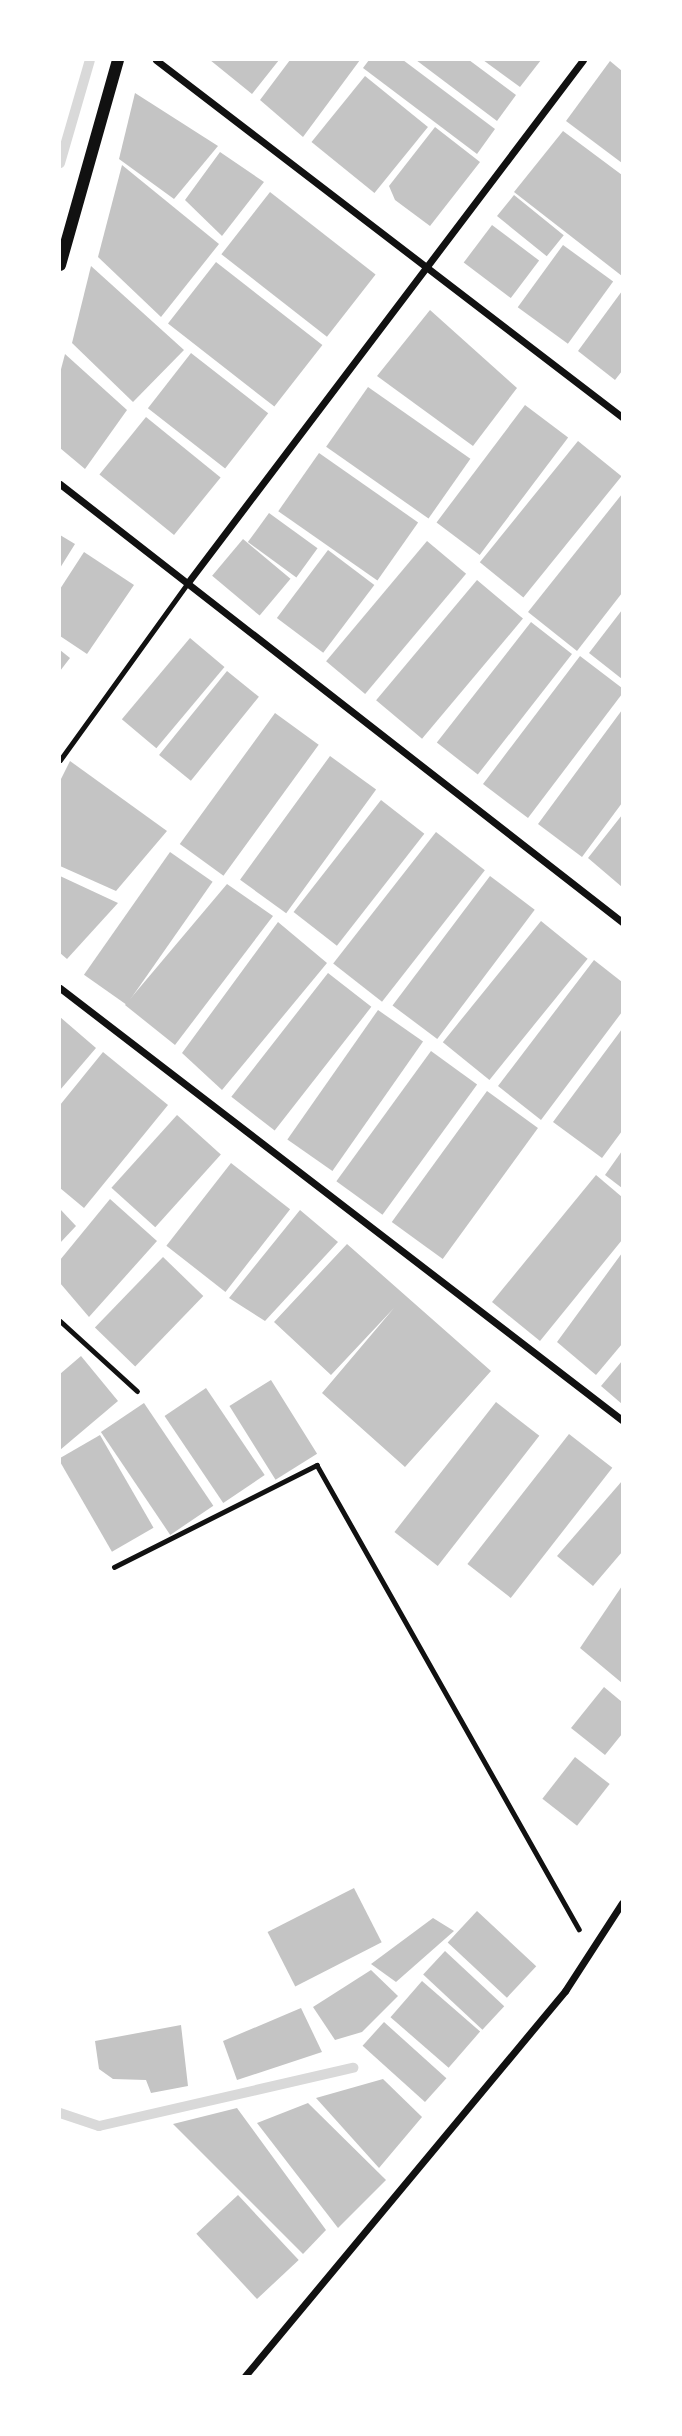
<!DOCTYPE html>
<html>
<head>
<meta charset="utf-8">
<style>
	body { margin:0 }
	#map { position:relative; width:682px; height:2436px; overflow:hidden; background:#fff; font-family:"Sofia Sans Condensed",sans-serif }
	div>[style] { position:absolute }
	.stream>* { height:10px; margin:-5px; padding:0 5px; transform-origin:5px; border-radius:5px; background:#d9d9d9 }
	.building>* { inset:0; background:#c4c4c4; transform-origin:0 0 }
	.path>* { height:4.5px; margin:-2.25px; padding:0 2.25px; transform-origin:2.25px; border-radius:2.25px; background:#111 }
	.service>* { height:5px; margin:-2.5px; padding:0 2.5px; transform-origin:2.5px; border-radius:2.5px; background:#111 }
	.minor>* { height:7px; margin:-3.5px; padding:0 3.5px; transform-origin:3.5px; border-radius:3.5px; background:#111 }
	.tertiary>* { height:12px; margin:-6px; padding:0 6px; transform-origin:6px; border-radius:6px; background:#111 }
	span { translate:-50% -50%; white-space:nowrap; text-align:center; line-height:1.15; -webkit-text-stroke:6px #fff; paint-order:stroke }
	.frame { position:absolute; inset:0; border:61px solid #fff; pointer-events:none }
</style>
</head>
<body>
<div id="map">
	<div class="stream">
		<i style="left:60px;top:163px;width:107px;rotate:-73.8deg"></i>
		<i style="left:60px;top:2113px;width:41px;rotate:18.4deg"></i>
		<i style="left:99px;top:2126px;width:261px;rotate:-12.9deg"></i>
	</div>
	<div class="building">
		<i style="clip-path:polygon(210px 60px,279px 60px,252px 94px)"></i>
		<i style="clip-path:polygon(290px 60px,360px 60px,303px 137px,260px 100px)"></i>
		<i style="clip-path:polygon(369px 60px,403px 60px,495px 129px,477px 154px,363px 68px)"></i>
		<i style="clip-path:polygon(416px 60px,469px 60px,516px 95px,497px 121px)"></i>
		<i style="clip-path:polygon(483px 60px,541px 60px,520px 87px)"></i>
		<i style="clip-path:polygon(610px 61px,622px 71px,622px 163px,566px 121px)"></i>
		<i style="left:365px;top:76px;width:81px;height:85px;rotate:39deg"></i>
		<i style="clip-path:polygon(135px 93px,218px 146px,174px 199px,119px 159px)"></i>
		<i style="clip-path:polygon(435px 127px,480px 162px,430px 226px,395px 200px,389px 186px)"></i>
		<i style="clip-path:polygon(563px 131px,622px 175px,622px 276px,514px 192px)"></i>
		<i style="clip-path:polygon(220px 152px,264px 182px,222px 236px,185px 200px)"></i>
		<i style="clip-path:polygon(122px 165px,219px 244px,161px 317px,98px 257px)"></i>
		<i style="left:270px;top:192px;width:134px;height:79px;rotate:38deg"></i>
		<i style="left:514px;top:195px;width:64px;height:27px;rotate:39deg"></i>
		<i style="left:492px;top:225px;width:59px;height:47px;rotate:37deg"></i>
		<i style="left:563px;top:245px;width:62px;height:77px;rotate:36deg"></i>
		<i style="left:216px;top:262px;width:135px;height:78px;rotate:38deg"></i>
		<i style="clip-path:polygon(91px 266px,184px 350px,133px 402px,72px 343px)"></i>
		<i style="clip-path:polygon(622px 291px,622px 371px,615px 380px,578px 351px)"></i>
		<i style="clip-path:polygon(430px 310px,517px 388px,473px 446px,377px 376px)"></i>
		<i style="left:191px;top:353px;width:98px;height:70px;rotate:38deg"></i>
		<i style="clip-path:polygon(65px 354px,127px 410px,85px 469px,60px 448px,60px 373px)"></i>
		<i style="left:368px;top:387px;width:125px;height:73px;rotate:35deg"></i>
		<i style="left:525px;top:405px;width:54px;height:147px;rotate:37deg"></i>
		<i style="left:146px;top:417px;width:96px;height:74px;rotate:39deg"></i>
		<i style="left:578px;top:441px;width:56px;height:156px;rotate:39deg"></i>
		<i style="left:319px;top:453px;width:121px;height:71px;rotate:35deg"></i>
		<i style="clip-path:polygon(622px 494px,622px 593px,577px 651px,528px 612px)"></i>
		<i style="left:269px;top:513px;width:60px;height:36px;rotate:36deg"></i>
		<i style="clip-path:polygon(60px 535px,75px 544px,60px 568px)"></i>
		<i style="left:243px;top:539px;width:62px;height:48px;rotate:40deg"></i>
		<i style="left:427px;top:541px;width:51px;height:157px;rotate:40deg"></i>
		<i style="left:328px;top:550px;width:58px;height:85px;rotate:37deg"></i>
		<i style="clip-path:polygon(84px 552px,134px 585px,87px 654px,60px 636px,60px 589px)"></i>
		<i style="left:477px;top:580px;width:60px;height:157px;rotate:40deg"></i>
		<i style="clip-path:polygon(622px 610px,622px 679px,589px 653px)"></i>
		<i style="left:531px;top:622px;width:52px;height:153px;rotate:38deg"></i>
		<i style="left:190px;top:638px;width:45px;height:106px;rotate:40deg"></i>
		<i style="clip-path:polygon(60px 650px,70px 658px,60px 671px)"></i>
		<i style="clip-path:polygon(580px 656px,622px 688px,622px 694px,528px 818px,483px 784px)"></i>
		<i style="left:227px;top:671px;width:41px;height:108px;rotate:39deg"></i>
		<i style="clip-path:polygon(622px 710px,622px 803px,582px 857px,538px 824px)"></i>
		<i style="left:275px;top:713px;width:54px;height:162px;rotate:36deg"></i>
		<i style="left:330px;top:756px;width:57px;height:153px;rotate:36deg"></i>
		<i style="clip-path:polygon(70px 761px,167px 831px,116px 891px,60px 866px,60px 781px)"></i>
		<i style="left:381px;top:800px;width:55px;height:142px;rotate:38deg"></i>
		<i style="clip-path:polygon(622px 815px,622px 887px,588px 858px)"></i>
		<i style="left:436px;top:832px;width:62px;height:167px;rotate:38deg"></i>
		<i style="left:170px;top:852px;width:52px;height:150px;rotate:35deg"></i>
		<i style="clip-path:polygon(60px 876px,118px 903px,67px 959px,60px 953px)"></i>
		<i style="left:490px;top:876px;width:56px;height:162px;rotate:37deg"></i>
		<i style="clip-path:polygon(227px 884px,273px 916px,175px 1045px,125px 1005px)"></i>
		<i style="left:541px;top:921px;width:60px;height:156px;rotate:39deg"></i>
		<i style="clip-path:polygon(278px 922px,327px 963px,222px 1090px,182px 1053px)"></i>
		<i style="clip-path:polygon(594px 960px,622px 982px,622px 1012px,541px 1120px,498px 1086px)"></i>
		<i style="left:328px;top:973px;width:55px;height:157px;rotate:38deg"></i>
		<i style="left:378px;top:1010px;width:55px;height:158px;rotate:35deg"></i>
		<i style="clip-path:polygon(60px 1017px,96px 1048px,60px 1090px)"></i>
		<i style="clip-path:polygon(622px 1029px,622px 1131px,602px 1158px,553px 1122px)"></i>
		<i style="left:431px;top:1051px;width:57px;height:161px;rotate:36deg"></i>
		<i style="clip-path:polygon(103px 1052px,168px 1105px,84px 1208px,60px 1188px,60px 1105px)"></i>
		<i style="left:487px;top:1091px;width:63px;height:162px;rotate:36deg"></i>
		<i style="left:177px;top:1115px;width:59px;height:98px;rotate:42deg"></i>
		<i style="clip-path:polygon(622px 1151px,622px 1188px,605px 1175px)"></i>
		<i style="left:231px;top:1163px;width:75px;height:105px;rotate:38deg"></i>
		<i style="clip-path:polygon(596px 1175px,622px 1197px,622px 1240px,540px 1341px,492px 1302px)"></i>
		<i style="clip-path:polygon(110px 1199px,157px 1241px,89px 1317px,60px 1283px,60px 1260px)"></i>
		<i style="clip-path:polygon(60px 1209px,76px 1226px,60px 1243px)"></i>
		<i style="clip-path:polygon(300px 1210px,338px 1242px,265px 1321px,229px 1298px)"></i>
		<i style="clip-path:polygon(347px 1244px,491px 1371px,405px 1467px,322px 1393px,394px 1308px,331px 1375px,274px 1322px)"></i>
		<i style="clip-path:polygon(622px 1253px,622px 1344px,596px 1375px,557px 1342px)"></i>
		<i style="left:163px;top:1257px;width:56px;height:98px;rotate:44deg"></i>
		<i style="clip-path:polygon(81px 1356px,118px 1401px,60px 1450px,60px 1374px)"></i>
		<i style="clip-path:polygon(622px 1361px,622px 1404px,601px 1386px)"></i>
		<i style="left:271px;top:1380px;width:87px;height:49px;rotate:58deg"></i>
		<i style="left:206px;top:1388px;width:105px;height:50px;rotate:56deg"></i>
		<i style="left:496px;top:1402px;width:55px;height:165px;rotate:38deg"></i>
		<i style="left:144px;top:1403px;width:124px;height:52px;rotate:56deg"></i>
		<i style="left:569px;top:1434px;width:55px;height:165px;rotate:38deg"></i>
		<i style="left:100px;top:1435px;width:107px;height:48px;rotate:60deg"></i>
		<i style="clip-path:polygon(622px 1481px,622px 1552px,593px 1586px,557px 1556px)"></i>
		<i style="clip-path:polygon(622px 1586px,622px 1683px,580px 1648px)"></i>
		<i style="clip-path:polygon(604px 1687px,622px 1702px,622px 1734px,605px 1755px,571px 1728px)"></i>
		<i style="left:575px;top:1757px;width:44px;height:53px;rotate:38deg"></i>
		<i style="left:354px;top:1888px;width:61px;height:97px;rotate:63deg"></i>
		<i style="left:477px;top:1911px;width:81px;height:43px;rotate:43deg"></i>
		<i style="clip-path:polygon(433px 1918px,454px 1931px,396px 1982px,371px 1964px)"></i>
		<i style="left:445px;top:1951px;width:81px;height:32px;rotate:43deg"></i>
		<i style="clip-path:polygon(371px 1970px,398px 1996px,362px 2032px,335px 2040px,313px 2007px)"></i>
		<i style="left:422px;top:1981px;width:77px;height:48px;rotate:41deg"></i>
		<i style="clip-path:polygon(301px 2008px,322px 2052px,237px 2080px,223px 2041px)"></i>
		<i style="left:384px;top:2022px;width:84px;height:32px;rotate:42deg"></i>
		<i style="clip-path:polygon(181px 2025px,188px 2086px,151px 2093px,146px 2080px,113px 2079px,99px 2069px,95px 2041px)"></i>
		<i style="clip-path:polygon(383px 2079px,422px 2117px,379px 2168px,316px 2098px)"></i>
		<i style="clip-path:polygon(308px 2103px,386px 2180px,338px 2228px,257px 2123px)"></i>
		<i style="clip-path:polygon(237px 2108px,326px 2230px,303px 2254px,173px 2124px)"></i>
		<i style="left:238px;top:2195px;width:89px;height:57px;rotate:47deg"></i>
	</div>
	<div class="path">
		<i style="left:114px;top:1567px;width:227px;rotate:-26.7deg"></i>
		<i style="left:317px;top:1465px;width:533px;rotate:60.55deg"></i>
	</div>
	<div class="service">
		<i style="left:60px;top:760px;width:221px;rotate:-54.2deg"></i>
		<i style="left:60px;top:1321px;width:104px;rotate:42.3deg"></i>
	</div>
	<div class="minor">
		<i style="left:156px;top:60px;width:587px;rotate:37.46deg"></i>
		<i style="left:60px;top:484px;width:713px;rotate:37.93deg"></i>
		<i style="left:189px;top:581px;width:653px;rotate:-52.9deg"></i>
		<i style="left:60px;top:988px;width:709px;rotate:37.55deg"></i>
		<i style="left:245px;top:2376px;width:501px;rotate:-50.27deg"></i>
		<i style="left:565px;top:1991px;width:105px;rotate:-57.1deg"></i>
	</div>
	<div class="tertiary">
		<i style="left:60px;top:265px;width:213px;rotate:-74.2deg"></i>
	</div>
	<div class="frame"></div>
</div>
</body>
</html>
